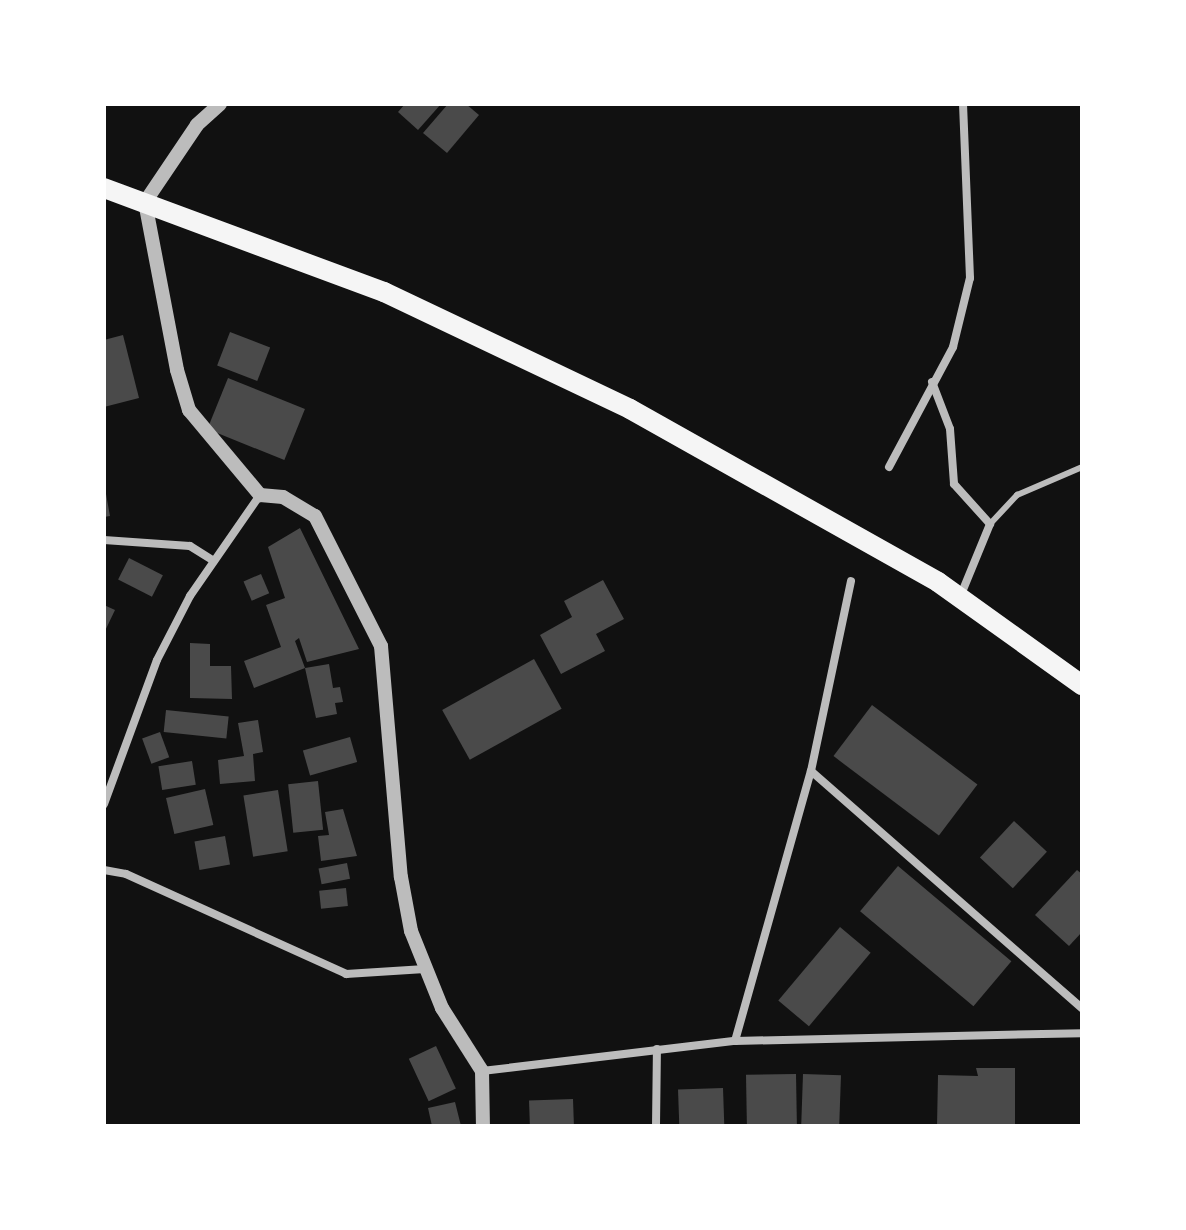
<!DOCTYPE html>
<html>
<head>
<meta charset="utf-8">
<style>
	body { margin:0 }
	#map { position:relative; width:1186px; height:1230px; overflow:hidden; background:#111; font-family:"Titillium Web",sans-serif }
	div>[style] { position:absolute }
	.building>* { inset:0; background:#4a4a4a; transform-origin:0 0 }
	.service>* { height:6px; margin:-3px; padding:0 3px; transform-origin:3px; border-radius:3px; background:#bcbcbc }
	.minor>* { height:8px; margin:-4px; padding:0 4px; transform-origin:4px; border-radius:4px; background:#bcbcbc }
	.tertiary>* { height:14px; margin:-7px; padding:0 7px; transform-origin:7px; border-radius:7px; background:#bcbcbc }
	.primary>* { height:20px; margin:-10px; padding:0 10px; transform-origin:10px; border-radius:10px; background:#f5f5f5 }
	span { translate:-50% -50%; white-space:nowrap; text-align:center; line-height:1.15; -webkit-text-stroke:6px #fff; paint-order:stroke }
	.frame { position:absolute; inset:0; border:106px solid #fff; pointer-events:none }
</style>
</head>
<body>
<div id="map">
	<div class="building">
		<i style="clip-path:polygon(405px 104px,441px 104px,418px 130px,398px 112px)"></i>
		<i style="clip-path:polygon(448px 104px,466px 104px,479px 115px,447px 153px,423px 133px)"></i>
		<i style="left:230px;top:332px;width:43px;height:36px;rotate:21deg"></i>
		<i style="clip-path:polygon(123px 335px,139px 398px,104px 407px,104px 340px)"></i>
		<i style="left:228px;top:378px;width:83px;height:55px;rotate:22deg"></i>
		<i style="clip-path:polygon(104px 483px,110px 516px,104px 517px)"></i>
		<i style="clip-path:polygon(300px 528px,359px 649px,307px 662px,299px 638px,295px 641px,305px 668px,329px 664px,333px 688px,340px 687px,343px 702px,335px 703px,337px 714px,316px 718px,305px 668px,254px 688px,244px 661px,281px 647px,266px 605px,285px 598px,268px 547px)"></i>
		<i style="left:129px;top:558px;width:38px;height:24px;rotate:27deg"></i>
		<i style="left:261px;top:574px;width:21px;height:19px;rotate:67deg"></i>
		<i style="clip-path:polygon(603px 580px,624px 619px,596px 634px,605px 651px,561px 674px,540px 635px,572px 617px,564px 601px)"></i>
		<i style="clip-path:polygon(104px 605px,115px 610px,104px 633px)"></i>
		<i style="clip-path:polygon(190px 643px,210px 644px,210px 666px,231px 666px,232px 699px,190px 698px)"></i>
		<i style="left:534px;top:659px;width:57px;height:105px;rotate:61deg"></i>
		<i style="left:872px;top:705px;width:132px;height:64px;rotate:37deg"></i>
		<i style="left:166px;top:710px;width:63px;height:22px;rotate:6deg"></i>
		<i style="clip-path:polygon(258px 720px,263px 752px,253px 754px,255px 781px,220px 784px,218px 760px,244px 756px,238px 723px)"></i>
		<i style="left:160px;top:732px;width:27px;height:19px;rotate:70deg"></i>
		<i style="left:350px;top:737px;width:26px;height:49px;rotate:74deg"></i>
		<i style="left:192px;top:761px;width:24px;height:34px;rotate:81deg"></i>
		<i style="left:318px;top:781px;width:49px;height:30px;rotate:84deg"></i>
		<i style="left:205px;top:789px;width:37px;height:40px;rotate:77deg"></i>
		<i style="left:278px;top:790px;width:62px;height:35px;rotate:81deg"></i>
		<i style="clip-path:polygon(343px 809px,357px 856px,321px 861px,318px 836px,329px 835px,325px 812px)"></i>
		<i style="left:1014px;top:821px;width:45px;height:50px;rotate:43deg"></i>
		<i style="left:225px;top:836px;width:29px;height:31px;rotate:80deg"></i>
		<i style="left:347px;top:863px;width:16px;height:29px;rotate:79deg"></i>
		<i style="left:898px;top:866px;width:148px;height:59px;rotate:40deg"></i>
		<i style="clip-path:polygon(1077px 870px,1082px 874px,1082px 932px,1069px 946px,1035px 915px)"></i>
		<i style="left:346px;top:888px;width:18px;height:27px;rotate:84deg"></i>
		<i style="left:840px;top:927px;width:40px;height:96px;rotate:40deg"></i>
		<i style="left:436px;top:1046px;width:47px;height:30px;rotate:65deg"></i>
		<i style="clip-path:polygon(976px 1068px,1015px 1068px,1015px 1126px,937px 1126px,938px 1075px,978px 1076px)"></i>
		<i style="left:796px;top:1074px;width:52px;height:50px;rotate:89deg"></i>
		<i style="left:803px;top:1074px;width:38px;height:52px;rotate:2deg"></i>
		<i style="left:723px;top:1088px;width:38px;height:45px;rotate:88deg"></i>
		<i style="left:573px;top:1099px;width:27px;height:44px;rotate:88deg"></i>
		<i style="clip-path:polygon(455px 1102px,461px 1126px,432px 1126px,428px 1108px)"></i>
	</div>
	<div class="service">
		<i style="left:990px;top:524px;width:40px;rotate:-47deg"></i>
		<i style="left:1017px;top:495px;width:71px;rotate:-23.3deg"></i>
	</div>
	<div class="minor">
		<i style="left:932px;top:382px;width:50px;rotate:69deg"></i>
		<i style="left:950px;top:429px;width:55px;rotate:85.8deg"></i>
		<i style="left:954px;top:484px;width:54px;rotate:48deg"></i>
		<i style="left:990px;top:524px;width:79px;rotate:112.3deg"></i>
		<i style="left:889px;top:467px;width:136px;rotate:-61.9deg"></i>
		<i style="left:953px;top:347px;width:71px;rotate:-76.2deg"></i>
		<i style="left:970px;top:278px;width:174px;rotate:-92.3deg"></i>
		<i style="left:104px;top:540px;width:86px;rotate:4deg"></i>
		<i style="left:190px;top:546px;width:28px;rotate:32deg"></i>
		<i style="left:811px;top:771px;width:360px;rotate:41.2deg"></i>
		<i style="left:104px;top:804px;width:153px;rotate:-69.8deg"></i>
		<i style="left:157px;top:660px;width:72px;rotate:-62.7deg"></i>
		<i style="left:190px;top:596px;width:123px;rotate:-55.3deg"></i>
		<i style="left:104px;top:870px;width:22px;rotate:10deg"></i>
		<i style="left:126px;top:874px;width:242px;rotate:24.4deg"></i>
		<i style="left:346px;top:974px;width:79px;rotate:-3.6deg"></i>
		<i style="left:735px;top:1041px;width:280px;rotate:-74.3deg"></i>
		<i style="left:811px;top:771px;width:194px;rotate:-78.1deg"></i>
		<i style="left:482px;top:1071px;width:255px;rotate:-6.8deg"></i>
		<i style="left:735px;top:1041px;width:347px;rotate:-1.3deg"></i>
		<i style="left:656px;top:1126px;width:77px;rotate:-89.3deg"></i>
	</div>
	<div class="tertiary">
		<i style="left:220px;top:104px;width:31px;rotate:138deg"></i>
		<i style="left:197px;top:125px;width:93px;rotate:124deg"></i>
		<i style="left:145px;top:202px;width:171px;rotate:79.2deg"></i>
		<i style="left:177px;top:370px;width:42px;rotate:73.3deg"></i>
		<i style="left:189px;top:410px;width:111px;rotate:50.1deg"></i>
		<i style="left:260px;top:495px;width:23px;rotate:5deg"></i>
		<i style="left:283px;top:497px;width:37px;rotate:31deg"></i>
		<i style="left:315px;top:516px;width:146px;rotate:63.1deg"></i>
		<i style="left:381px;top:646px;width:232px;rotate:85.1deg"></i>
		<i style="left:401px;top:877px;width:55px;rotate:79.5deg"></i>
		<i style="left:411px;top:931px;width:83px;rotate:68.1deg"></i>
		<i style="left:442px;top:1008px;width:75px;rotate:57.6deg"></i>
		<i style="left:482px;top:1071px;width:55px;rotate:89deg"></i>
	</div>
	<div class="primary">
		<i style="left:104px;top:188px;width:299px;rotate:20.4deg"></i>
		<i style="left:384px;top:292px;width:272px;rotate:25.4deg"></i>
		<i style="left:630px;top:409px;width:353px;rotate:29.3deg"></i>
		<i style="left:938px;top:582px;width:177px;rotate:35.6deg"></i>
	</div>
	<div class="frame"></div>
</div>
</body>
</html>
